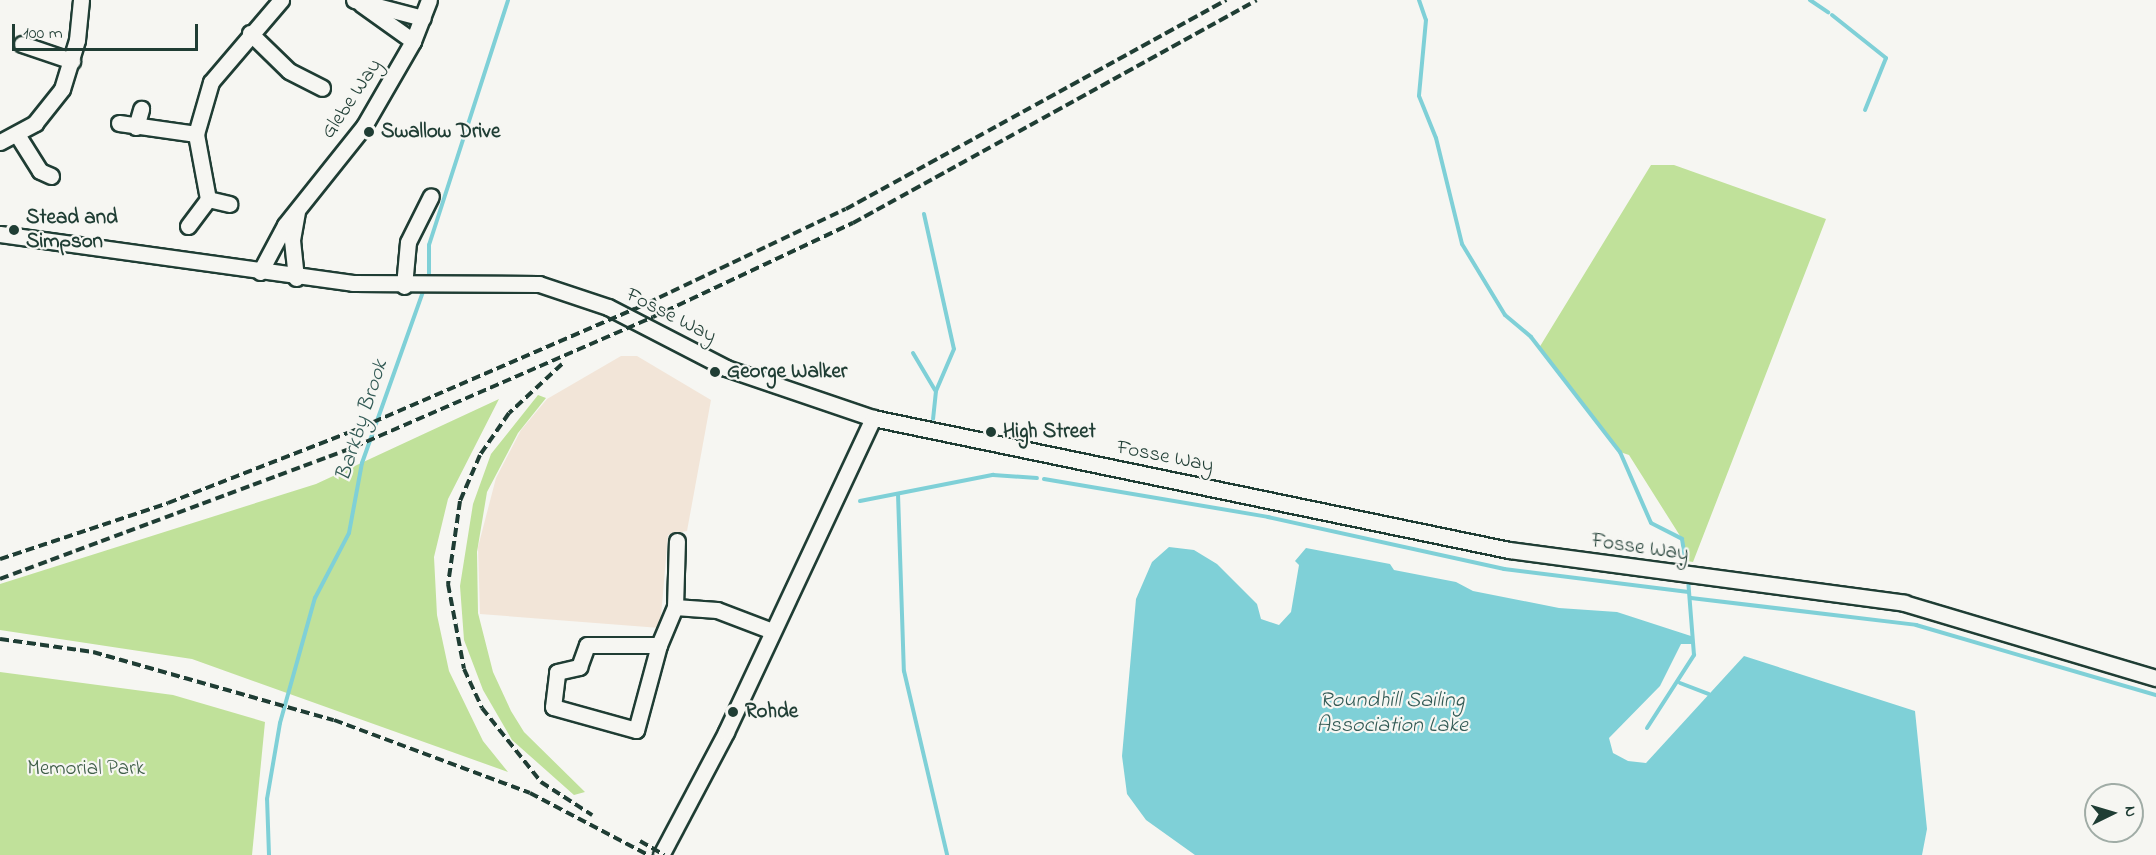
<!DOCTYPE html>
<html>
<head>
<meta charset="utf-8">
<style>
	body { margin:0 }
	#map { position:relative; width:2156px; height:855px; overflow:hidden; background:#f6f6f2; font-family:"Indie Flower",sans-serif }
	div>[style] { position:absolute }
	.built>* { inset:0; background:#f2e5d8 }
	.green>* { inset:0; background:#c0e19a }
	.water>* { inset:0; background:#7fd0d7 }
	.stream>* { height:4px; margin:-2px; padding:0 2px; transform-origin:2px; border-radius:2px; background:#7fd0d7 }
	.roads { filter:drop-shadow(2px 0 #1f3d34) drop-shadow(-2px 0 #1f3d34) drop-shadow(0 2px #1f3d34) drop-shadow(0 -2px #1f3d34) }
	.minor>* { height:15px; margin:-7.5px; padding:0 7.5px; transform-origin:7.5px; border-radius:7.5px; background:#f6f6f2 }
	.rail>* { height:4px; margin-top:-2px; transform-origin:0; background:repeating-linear-gradient(90deg,#1f3d34 0 9px,transparent 0 13.5px) }
	.dots>* { width:16px; height:16px; translate:-50% -50%; box-sizing:border-box; border:3px solid #f6f6f2; border-radius:50% }
	span { translate:-50% -50%; white-space:nowrap; text-align:center; line-height:1.15; -webkit-text-stroke:4.5px #f6f6f2; paint-order:stroke }
	.street-label { font-size:21px; color:#1f3d34 }
	.poi-label { font-size:21px; color:#1f3d34; font-weight:700 }
	.left { translate:0 -50%; text-align:left }
	.park-label { font-size:21px; color:#3f5e48 }
	.water-label { font-size:22px; color:#325a55; font-style:italic }
	.north { position:absolute; left:2084px; top:783px; width:60px; height:60px; box-sizing:border-box; background:#f6f6f2; border:2px solid #a0aca6; border-radius:50%; rotate:85deg; font-size:16px; font-weight:700; line-height:24px; text-align:center; color:#1f3d34 }
	.north::after { content:''; display:block; margin:auto; width:21px; height:27px; background:#1f3d34; clip-path:polygon(50% 0,100% 100%,50% 72%,0 100%) }
	.scale { position:absolute; left:12px; top:24px; width:186px; height:27px; box-sizing:border-box; border:3px solid #1f3d34; border-top:0; padding-left:8px; font-size:18px; line-height:21px; white-space:nowrap; color:#1f3d34; -webkit-text-stroke:4px #f6f6f2; paint-order:stroke }
</style>
</head>
<body>
<div id="map">
	<div class="built">
		<i style="clip-path:polygon(621px 356px,637px 356px,711px 400px,687px 531px,668px 535px,660px 628px,480px 614px,478px 547px,496px 478px,521px 430px,547px 399px)"></i>
	</div>
	<div class="green">
		<i style="clip-path:polygon(1651px 165px,1674px 165px,1826px 219px,1693px 562px,1687px 561px,1682px 539px,1629px 455px,1620px 452px,1539px 348px)"></i>
		<i style="clip-path:polygon(538px 395px,546px 398px,518px 433px,487px 492px,477px 552px,478px 613px,493px 672px,511px 711px,524px 732px,585px 792px,574px 795px,512px 740px,483px 690px,464px 640px,460px 586px,473px 504px,491px 454px)"></i>
		<i style="clip-path:polygon(499px 399px,448px 499px,434px 557px,437px 615px,449px 671px,483px 741px,508px 772px,192px 659px,0 630px,0 584px,316px 484px)"></i>
		<i style="clip-path:polygon(0 672px,173px 695px,265px 722px,252px 855px,0 855px)"></i>
	</div>
	<div class="water">
		<i style="clip-path:polygon(1169px 547px,1194px 550px,1217px 564px,1257px 604px,1261px 619px,1279px 625px,1291px 612px,1299px 565px,1295px 561px,1306px 548px,1390px 564px,1394px 570px,1456px 582px,1473px 591px,1559px 608px,1617px 612px,1694px 637px,1694px 644px,1681px 644px,1660px 686px,1609px 738px,1613px 753px,1628px 761px,1646px 763px,1744px 656px,1915px 711px,1927px 829px,1922px 855px,1195px 855px,1146px 820px,1127px 794px,1122px 756px,1136px 599px,1152px 562px)"></i>
	</div>
	<div class="stream">
		<i style="left:1419px;top:0;width:21px;rotate:71deg"></i>
		<i style="left:1426px;top:20px;width:76px;rotate:95.3deg"></i>
		<i style="left:1419px;top:96px;width:45px;rotate:68deg"></i>
		<i style="left:1436px;top:138px;width:109px;rotate:76.2deg"></i>
		<i style="left:1462px;top:244px;width:83px;rotate:58.8deg"></i>
		<i style="left:1505px;top:315px;width:34px;rotate:40deg"></i>
		<i style="left:1531px;top:337px;width:145px;rotate:52.3deg"></i>
		<i style="left:1620px;top:452px;width:77px;rotate:66.4deg"></i>
		<i style="left:1651px;top:523px;width:35px;rotate:27deg"></i>
		<i style="left:1682px;top:539px;width:31px;rotate:81deg"></i>
		<i style="left:1810px;top:0;width:22px;rotate:34deg"></i>
		<i style="left:1832px;top:15px;width:69px;rotate:38.5deg"></i>
		<i style="left:1886px;top:58px;width:56px;rotate:112deg"></i>
		<i style="left:924px;top:214px;width:138px;rotate:77.5deg"></i>
		<i style="left:954px;top:349px;width:46px;rotate:113.2deg"></i>
		<i style="left:936px;top:391px;width:28px;rotate:96deg"></i>
		<i style="left:429px;top:280px;width:35px;rotate:-90deg"></i>
		<i style="left:429px;top:245px;width:257px;rotate:-72.1deg"></i>
		<i style="left:913px;top:353px;width:43px;rotate:59.3deg"></i>
		<i style="left:1044px;top:479px;width:227px;rotate:9.6deg"></i>
		<i style="left:1268px;top:517px;width:242px;rotate:12.4deg"></i>
		<i style="left:1504px;top:569px;width:186px;rotate:7.1deg"></i>
		<i style="left:898px;top:494px;width:177px;rotate:88.1deg"></i>
		<i style="left:904px;top:671px;width:189px;rotate:76.8deg"></i>
		<i style="left:860px;top:501px;width:136px;rotate:-11.1deg"></i>
		<i style="left:993px;top:475px;width:44px;rotate:3.9deg"></i>
		<i style="left:1691px;top:598px;width:227px;rotate:6.8deg"></i>
		<i style="left:1916px;top:625px;width:250px;rotate:16.3deg"></i>
		<i style="left:1680px;top:683px;width:31px;rotate:21deg"></i>
		<i style="left:1647px;top:728px;width:87px;rotate:-57.2deg"></i>
		<i style="left:1694px;top:655px;width:77px;rotate:-94.5deg"></i>
		<i style="left:269px;top:855px;width:56px;rotate:-92deg"></i>
		<i style="left:267px;top:799px;width:77px;rotate:-80.3deg"></i>
		<i style="left:280px;top:723px;width:130px;rotate:-74.4deg"></i>
		<i style="left:315px;top:598px;width:73px;rotate:-62.4deg"></i>
		<i style="left:349px;top:533px;width:71px;rotate:-79.5deg"></i>
		<i style="left:362px;top:463px;width:188px;rotate:-70.4deg"></i>
	</div>
	<div class="roads">
		<div class="minor">
			<i style="left:354px;top:0;width:71px;rotate:14.6deg"></i>
			<i style="left:361px;top:4px;width:64px;rotate:35.4deg"></i>
			<i style="left:250px;top:33px;width:54px;rotate:44.3deg"></i>
			<i style="left:289px;top:71px;width:37px;rotate:27deg"></i>
			<i style="left:22px;top:44px;width:53px;rotate:18.8deg"></i>
			<i style="left:119px;top:123px;width:78px;rotate:8.1deg"></i>
			<i style="left:136px;top:127px;width:19px;rotate:-74deg"></i>
			<i style="left:18px;top:136px;width:41px;rotate:57.8deg"></i>
			<i style="left:40px;top:171px;width:12px;rotate:24deg"></i>
			<i style="left:0;top:142px;width:40px;rotate:-28deg"></i>
			<i style="left:35px;top:123px;width:43px;rotate:-51.5deg"></i>
			<i style="left:62px;top:89px;width:51px;rotate:-73deg"></i>
			<i style="left:77px;top:40px;width:40px;rotate:-84.3deg"></i>
			<i style="left:208px;top:199px;width:22px;rotate:13deg"></i>
			<i style="left:188px;top:226px;width:34px;rotate:-53deg"></i>
			<i style="left:208px;top:199px;width:66px;rotate:-100.5deg"></i>
			<i style="left:196px;top:134px;width:54px;rotate:-73.9deg"></i>
			<i style="left:211px;top:82px;width:108px;rotate:-49.5deg"></i>
			<i style="left:0;top:234px;width:356px;rotate:7.9deg"></i>
			<i style="left:353px;top:283px;width:186px;rotate:0.3deg"></i>
			<i style="left:539px;top:284px;width:73px;rotate:18.4deg"></i>
			<i style="left:608px;top:307px;width:133px;rotate:27.3deg"></i>
			<i style="left:726px;top:368px;width:155px;rotate:18.8deg"></i>
			<i style="left:873px;top:418px;width:650px;rotate:11.73deg"></i>
			<i style="left:1509px;top:550px;width:399px;rotate:7.6deg"></i>
			<i style="left:1904px;top:603px;width:263px;rotate:16.6deg"></i>
			<i style="left:260px;top:272px;width:53px;rotate:-62deg"></i>
			<i style="left:285px;top:225px;width:127px;rotate:-51.4deg"></i>
			<i style="left:364px;top:126px;width:98px;rotate:-60deg"></i>
			<i style="left:413px;top:41px;width:44px;rotate:-68.7deg"></i>
			<i style="left:296px;top:278px;width:38px;rotate:-96deg"></i>
			<i style="left:292px;top:240px;width:28px;rotate:-80deg"></i>
			<i style="left:404px;top:286px;width:44px;rotate:-84.8deg"></i>
			<i style="left:408px;top:242px;width:51px;rotate:-63.4deg"></i>
			<i style="left:675px;top:607px;width:66px;rotate:-88.3deg"></i>
			<i style="left:659px;top:645px;width:88px;rotate:105.1deg"></i>
			<i style="left:636px;top:730px;width:86px;rotate:-164.5deg"></i>
			<i style="left:553px;top:707px;width:35px;rotate:-83deg"></i>
			<i style="left:557px;top:672px;width:23px;rotate:-13deg"></i>
			<i style="left:579px;top:667px;width:23px;rotate:-70deg"></i>
			<i style="left:587px;top:645px;width:72px"></i>
			<i style="left:659px;top:645px;width:41px;rotate:-67.2deg"></i>
			<i style="left:675px;top:607px;width:42px;rotate:4.1deg"></i>
			<i style="left:717px;top:610px;width:59px;rotate:20.9deg"></i>
			<i style="left:661px;top:855px;width:139px;rotate:-62.1deg"></i>
			<i style="left:726px;top:732px;width:347px;rotate:-64.9deg"></i>
		</div>
	</div>
	<div class="rail">
		<i style="left:562px;top:364px;width:72px;rotate:137.2deg"></i>
		<i style="left:509px;top:413px;width:51px;rotate:124.6deg"></i>
		<i style="left:480px;top:455px;width:50px;rotate:113.5deg"></i>
		<i style="left:460px;top:501px;width:84px;rotate:98.2deg"></i>
		<i style="left:448px;top:584px;width:86px;rotate:79.3deg"></i>
		<i style="left:464px;top:669px;width:43px;rotate:65.2deg"></i>
		<i style="left:482px;top:708px;width:95px;rotate:51.4deg"></i>
		<i style="left:541px;top:782px;width:61px;rotate:32.9deg"></i>
		<i style="left:0;top:559px;width:177px;rotate:-18.4deg"></i>
		<i style="left:168px;top:503px;width:193px;rotate:-21.3deg"></i>
		<i style="left:348px;top:433px;width:313px;rotate:-23.4deg"></i>
		<i style="left:635px;top:309px;width:233px;rotate:-25.4deg"></i>
		<i style="left:846px;top:209px;width:434px;rotate:-28.8deg"></i>
		<i style="left:0;top:579px;width:378px;rotate:-20.4deg"></i>
		<i style="left:354px;top:447px;width:326px;rotate:-23.5deg"></i>
		<i style="left:653px;top:317px;width:221px;rotate:-25.2deg"></i>
		<i style="left:853px;top:223px;width:461px;rotate:-28.9deg"></i>
		<i style="left:0;top:639px;width:94px;rotate:8deg"></i>
		<i style="left:93px;top:652px;width:250px;rotate:15.8deg"></i>
		<i style="left:334px;top:720px;width:209px;rotate:20.4deg"></i>
		<i style="left:530px;top:793px;width:133px;rotate:27.7deg"></i>
		<i style="left:640px;top:841px;width:28px;rotate:30deg"></i>
	</div>
	<div class="dots">
		<i style="left:369px;top:132px;background:#1f3d34"></i>
		<i style="left:14px;top:230px;background:#1f3d34"></i>
		<i style="left:715px;top:372px;background:#1f3d34"></i>
		<i style="left:991px;top:432px;background:#1f3d34"></i>
		<i style="left:733px;top:712px;background:#1f3d34"></i>
	</div>
	<div class="street-label">
		<span style="left:352px;top:99px;rotate:-56deg">Glebe Way</span>
		<span style="left:671px;top:316px;rotate:27deg">Fosse Way</span>
		<span style="left:1165px;top:457px;rotate:11deg">Fosse Way</span>
		<span style="left:1640px;top:548px;rotate:8deg">Fosse Way</span>
	</div>
	<div class="poi-label">
		<span class="left" style="left:381px;top:132px">Swallow Drive</span>
		<span class="left" style="left:26px;top:230px">Stead and<br>Simpson</span>
		<span class="left" style="left:727px;top:372px">George Walker</span>
		<span class="left" style="left:1003px;top:432px">High Street</span>
		<span class="left" style="left:745px;top:712px">Rohde</span>
	</div>
	<div class="park-label">
		<span style="left:86px;top:769px">Memorial Park</span>
	</div>
	<div class="water-label">
		<span style="left:363px;top:421px;rotate:-72deg">Barkby Brook</span>
		<span style="left:1392px;top:714px">Roundhill Sailing<br>Association Lake</span>
	</div>
	<div class="north">N</div>
	<div class="scale">100 m</div>
</div>
</body>
</html>
